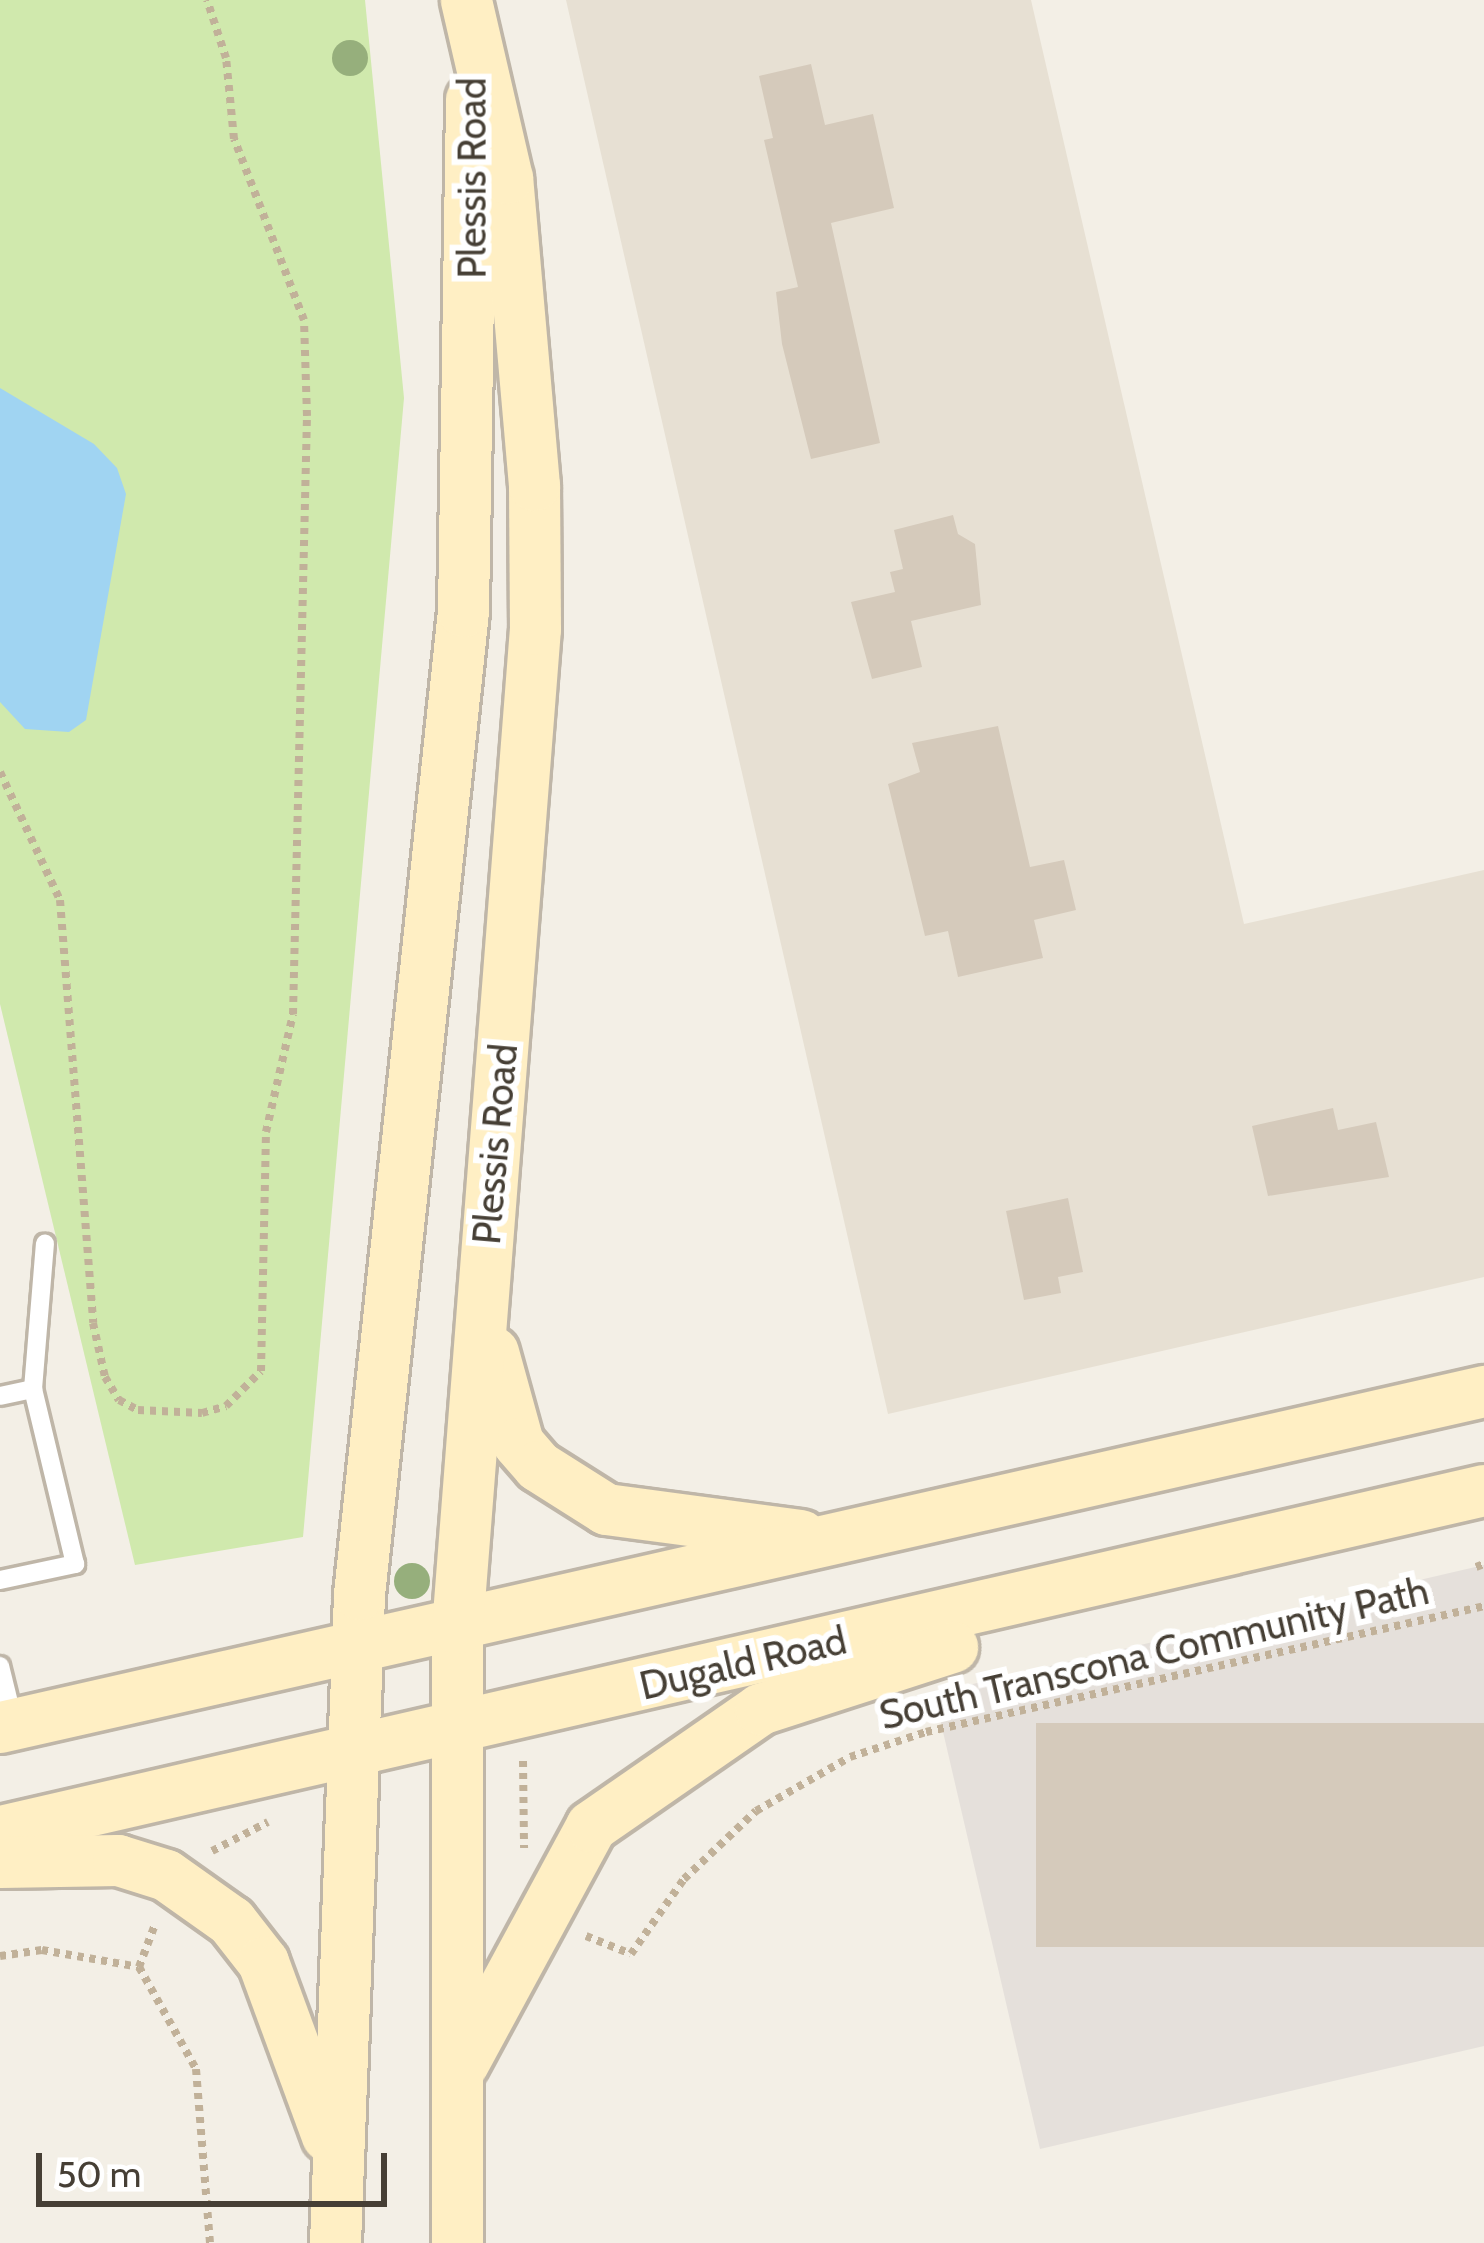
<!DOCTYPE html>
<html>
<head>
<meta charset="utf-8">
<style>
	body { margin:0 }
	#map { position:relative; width:1484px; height:2243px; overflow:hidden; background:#f3efe6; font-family:Cabin,sans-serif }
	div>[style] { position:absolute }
	.residential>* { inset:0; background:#e7e0d3 }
	.industrial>* { inset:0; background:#e5e0db }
	.green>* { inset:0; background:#d0e9ad }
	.water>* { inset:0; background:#a0d4f2 }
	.building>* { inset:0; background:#d5cabb; transform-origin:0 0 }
	.path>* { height:8px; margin-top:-4px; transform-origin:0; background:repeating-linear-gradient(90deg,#c1b199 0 6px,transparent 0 12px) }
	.roads { filter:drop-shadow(3px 0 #bfb6a8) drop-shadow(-3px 0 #bfb6a8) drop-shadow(0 3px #bfb6a8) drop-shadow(0 -3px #bfb6a8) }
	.lane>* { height:18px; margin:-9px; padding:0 9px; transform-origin:9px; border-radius:9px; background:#fff }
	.secondary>* { height:51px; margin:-25.5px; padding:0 25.5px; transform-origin:25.5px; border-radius:25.5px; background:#ffefc4 }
	.trees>* { width:36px; height:36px; margin:-18px; border-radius:50%; background:#96af7c }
	span { translate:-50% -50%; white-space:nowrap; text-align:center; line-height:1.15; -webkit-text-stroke:12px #fff; paint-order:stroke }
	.street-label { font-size:39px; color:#463f35 }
	.scale { position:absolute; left:36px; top:2153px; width:351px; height:54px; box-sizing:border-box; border:6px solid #463f35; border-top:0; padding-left:15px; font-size:36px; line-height:42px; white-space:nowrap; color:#463f35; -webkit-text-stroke:9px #fff; paint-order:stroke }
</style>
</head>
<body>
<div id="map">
	<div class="residential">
		<i style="clip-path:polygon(566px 0,1031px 0,1244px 924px,1484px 870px,1484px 1277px,888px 1414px)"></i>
	</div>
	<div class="industrial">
		<i style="clip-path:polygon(1484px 1565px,1484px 2046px,1040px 2149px,934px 1693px)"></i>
	</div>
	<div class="green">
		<i style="clip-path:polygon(0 0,365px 0,404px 398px,303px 1537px,135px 1565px,0 1004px)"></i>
	</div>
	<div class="water">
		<i style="clip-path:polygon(0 388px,94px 444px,117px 468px,126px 494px,86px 720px,69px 732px,25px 729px,0 702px)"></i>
	</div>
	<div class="building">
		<i style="clip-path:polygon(811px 64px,825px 125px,873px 114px,894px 208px,831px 223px,880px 443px,811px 459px,782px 344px,776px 292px,798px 287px,764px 140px,773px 138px,759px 76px)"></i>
		<i style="clip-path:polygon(953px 515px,958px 534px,975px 544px,981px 605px,911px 621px,922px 667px,872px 679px,851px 602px,895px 592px,890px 572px,903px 569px,894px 530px)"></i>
		<i style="clip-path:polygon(998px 726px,1030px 867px,1064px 860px,1076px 910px,1034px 920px,1043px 958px,958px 977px,948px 931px,925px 936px,888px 784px,920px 772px,912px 743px)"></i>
		<i style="clip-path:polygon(1333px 1108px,1338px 1130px,1376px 1122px,1389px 1177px,1268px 1196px,1252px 1126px)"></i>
		<i style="clip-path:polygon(1068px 1198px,1083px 1272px,1058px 1277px,1061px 1293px,1024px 1300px,1006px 1211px)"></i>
		<i style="left:1484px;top:1723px;width:224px;height:448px;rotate:90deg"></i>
	</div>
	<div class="path">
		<i style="left:0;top:772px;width:141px;rotate:64.9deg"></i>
		<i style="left:60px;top:900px;width:424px;rotate:85.5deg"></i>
		<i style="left:93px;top:1323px;width:55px;rotate:77.5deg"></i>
		<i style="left:105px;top:1377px;width:27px;rotate:59deg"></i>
		<i style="left:119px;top:1400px;width:21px;rotate:28deg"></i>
		<i style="left:138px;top:1410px;width:64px;rotate:2.7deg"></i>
		<i style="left:202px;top:1413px;width:25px;rotate:-16deg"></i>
		<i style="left:226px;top:1406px;width:49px;rotate:-45deg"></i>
		<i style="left:261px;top:1371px;width:239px;rotate:-88.8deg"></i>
		<i style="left:266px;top:1132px;width:121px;rotate:-77.1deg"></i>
		<i style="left:293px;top:1014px;width:598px;rotate:-88.66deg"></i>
		<i style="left:307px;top:416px;width:96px;rotate:-91.8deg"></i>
		<i style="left:304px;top:320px;width:194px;rotate:-111.1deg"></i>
		<i style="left:234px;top:139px;width:81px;rotate:-95.6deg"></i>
		<i style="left:226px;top:58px;width:61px;rotate:-108.1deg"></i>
		<i style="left:1476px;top:1567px;width:9px;rotate:-21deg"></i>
		<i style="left:523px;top:1761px;width:87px;rotate:89.3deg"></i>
		<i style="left:212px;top:1851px;width:63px;rotate:-27.4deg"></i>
		<i style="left:586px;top:1936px;width:48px;rotate:21.8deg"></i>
		<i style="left:631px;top:1954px;width:92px;rotate:-54.8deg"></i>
		<i style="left:684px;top:1879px;width:99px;rotate:-43.4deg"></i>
		<i style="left:756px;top:1811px;width:108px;rotate:-29.9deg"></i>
		<i style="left:850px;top:1757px;width:80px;rotate:-18.2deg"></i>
		<i style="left:926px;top:1732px;width:572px;rotate:-12.72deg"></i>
		<i style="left:0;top:1956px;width:42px;rotate:-8.1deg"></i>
		<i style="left:42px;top:1950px;width:98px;rotate:9.9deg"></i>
		<i style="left:139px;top:1967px;width:43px;rotate:-69.4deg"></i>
		<i style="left:139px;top:1967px;width:117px;rotate:60.8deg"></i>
		<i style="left:196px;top:2069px;width:175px;rotate:85.4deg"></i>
	</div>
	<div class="roads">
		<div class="lane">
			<i style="left:0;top:1396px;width:34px;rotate:-12deg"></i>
			<i style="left:0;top:1580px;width:77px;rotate:-12deg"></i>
			<i style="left:75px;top:1564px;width:180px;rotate:-103.5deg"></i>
			<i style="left:33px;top:1389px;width:146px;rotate:-85.3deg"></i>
			<i style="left:0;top:1666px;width:55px;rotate:76.2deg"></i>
		</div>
		<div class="secondary">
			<i style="left:493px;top:1352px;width:94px;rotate:74.6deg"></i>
			<i style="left:518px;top:1443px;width:30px;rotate:49deg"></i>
			<i style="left:538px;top:1466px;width:80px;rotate:32.3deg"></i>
			<i style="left:606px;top:1509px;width:196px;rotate:7.6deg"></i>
			<i style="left:0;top:1727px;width:1522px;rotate:-12.76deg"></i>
			<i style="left:0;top:1831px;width:1523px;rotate:-12.94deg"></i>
			<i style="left:0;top:1862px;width:118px;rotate:-1deg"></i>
			<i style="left:118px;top:1860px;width:50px;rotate:17.4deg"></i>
			<i style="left:166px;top:1875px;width:80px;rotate:35.3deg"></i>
			<i style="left:231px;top:1921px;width:52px;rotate:52deg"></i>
			<i style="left:263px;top:1962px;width:185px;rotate:69.8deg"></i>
			<i style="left:463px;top:2063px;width:269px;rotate:-61.6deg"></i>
			<i style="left:591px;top:1826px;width:206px;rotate:-34.7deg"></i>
			<i style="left:760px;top:1709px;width:202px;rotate:-17.9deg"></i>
			<i style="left:335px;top:2243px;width:649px;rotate:-87.88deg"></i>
			<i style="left:359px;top:1594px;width:988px;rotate:-83.96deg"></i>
			<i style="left:463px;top:611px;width:512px;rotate:-89.1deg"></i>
			<i style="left:457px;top:2243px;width:615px;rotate:-90deg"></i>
			<i style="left:457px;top:1628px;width:1002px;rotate:-85.54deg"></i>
			<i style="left:535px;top:629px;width:144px;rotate:-90.4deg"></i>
			<i style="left:534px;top:485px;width:308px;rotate:-95deg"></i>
			<i style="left:507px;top:178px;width:183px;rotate:-103deg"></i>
		</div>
	</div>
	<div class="trees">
		<i style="left:350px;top:58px"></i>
		<i style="left:412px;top:1581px"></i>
	</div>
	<div class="street-label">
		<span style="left:472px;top:178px;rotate:-90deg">Plessis Road</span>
		<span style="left:495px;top:1144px;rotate:-85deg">Plessis Road</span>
		<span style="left:1154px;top:1653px;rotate:-13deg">South Transcona Community Path</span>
		<span style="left:743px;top:1663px;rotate:-13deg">Dugald Road</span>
	</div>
	<div class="scale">50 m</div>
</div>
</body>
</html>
